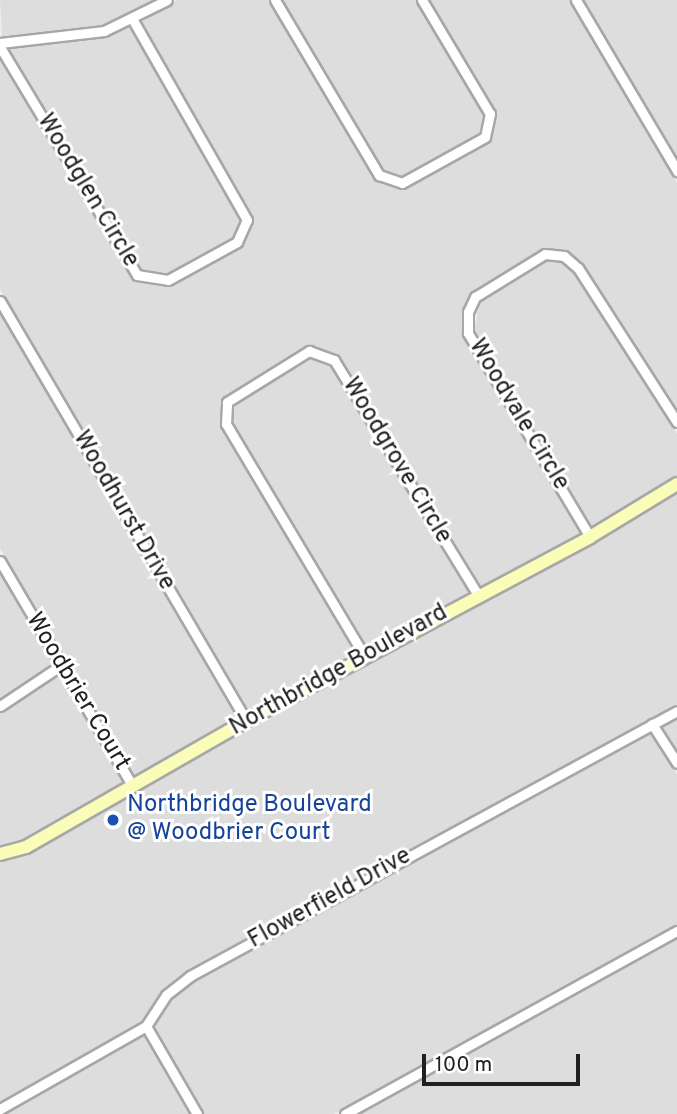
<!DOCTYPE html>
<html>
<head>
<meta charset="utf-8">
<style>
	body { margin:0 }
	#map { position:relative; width:677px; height:1114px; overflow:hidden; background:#f1eee6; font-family:Overpass,sans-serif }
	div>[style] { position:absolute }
	.residential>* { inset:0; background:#dedddd }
	.roads { filter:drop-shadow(2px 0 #a7a7a7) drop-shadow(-2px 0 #a7a7a7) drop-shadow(0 2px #a7a7a7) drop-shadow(0 -2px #a7a7a7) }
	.street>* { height:9px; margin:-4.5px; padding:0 4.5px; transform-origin:4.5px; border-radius:4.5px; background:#fff }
	.secondary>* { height:12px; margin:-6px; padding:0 6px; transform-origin:6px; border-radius:6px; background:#fafdb8 }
	.dots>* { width:19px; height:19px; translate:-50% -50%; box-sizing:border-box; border:4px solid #fff; border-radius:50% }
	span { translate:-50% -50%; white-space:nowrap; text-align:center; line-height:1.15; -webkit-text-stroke:6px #fff; paint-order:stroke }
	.street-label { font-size:24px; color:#202020 }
	.transit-label { font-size:24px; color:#164399 }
	.left { translate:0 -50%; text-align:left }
	.scale { position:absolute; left:422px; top:1054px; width:158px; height:32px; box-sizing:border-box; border:4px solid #202020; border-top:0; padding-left:9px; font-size:21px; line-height:24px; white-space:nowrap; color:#202020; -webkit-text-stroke:5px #fff; paint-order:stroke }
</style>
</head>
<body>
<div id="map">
	<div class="residential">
		<i style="clip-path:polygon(0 0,156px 0,104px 25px,2px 38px)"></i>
		<i style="clip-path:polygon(178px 0,268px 0,373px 178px,400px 188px,487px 142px,496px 114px,429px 0,569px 0,677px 183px,677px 411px,583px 264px,568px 252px,542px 250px,470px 295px,462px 312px,463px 336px,582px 535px,481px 587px,337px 355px,306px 347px,224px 397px,221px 428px,357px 655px,249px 714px,0 289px,0 59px,132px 278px,171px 285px,243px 244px,252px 217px,141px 22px)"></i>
		<i style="clip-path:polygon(282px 0,415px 0,484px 115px,479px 134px,402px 177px,383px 170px)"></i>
		<i style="clip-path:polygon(583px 0,677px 0,677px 159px)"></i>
		<i style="clip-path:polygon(130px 27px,240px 221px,233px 238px,168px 274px,141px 270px,8px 48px,104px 36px)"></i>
		<i style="clip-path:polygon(546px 260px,561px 262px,573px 272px,677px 434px,677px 478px,592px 529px,474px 331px,480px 300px)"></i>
		<i style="clip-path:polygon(0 313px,238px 720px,136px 779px,0 548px)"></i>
		<i style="clip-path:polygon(309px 357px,330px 365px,470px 593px,367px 649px,232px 422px,233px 404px)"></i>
		<i style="clip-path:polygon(677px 491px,677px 705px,188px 971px,161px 993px,142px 1023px,0 1103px,0 860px,27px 852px)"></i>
		<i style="clip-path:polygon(0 573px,52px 664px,0 700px)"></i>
		<i style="clip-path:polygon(58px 674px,125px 785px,24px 841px,0 848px,0 713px)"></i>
		<i style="clip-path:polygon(677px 717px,677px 751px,661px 725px)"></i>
		<i style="clip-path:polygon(650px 731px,677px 774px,677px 925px,334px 1114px,204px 1114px,153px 1026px,171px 999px,193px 980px)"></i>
		<i style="clip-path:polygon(677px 937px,677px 1114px,357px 1114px)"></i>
		<i style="clip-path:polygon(143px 1034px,190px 1114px,2px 1114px)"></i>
	</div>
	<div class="roads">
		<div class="street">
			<i style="left:275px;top:0;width:204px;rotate:59.3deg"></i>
			<i style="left:379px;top:175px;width:24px;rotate:19deg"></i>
			<i style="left:402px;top:183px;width:95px;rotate:-29deg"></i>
			<i style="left:485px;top:137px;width:24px;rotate:-78deg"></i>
			<i style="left:490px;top:114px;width:133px;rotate:-120.8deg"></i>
			<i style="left:576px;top:0;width:199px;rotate:59.4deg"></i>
			<i style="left:0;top:43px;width:105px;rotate:-6.6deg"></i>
			<i style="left:104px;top:31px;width:70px;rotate:-26.2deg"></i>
			<i style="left:0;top:47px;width:266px;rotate:59deg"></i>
			<i style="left:137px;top:275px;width:31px;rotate:9deg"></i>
			<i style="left:168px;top:280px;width:79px;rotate:-28.8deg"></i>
			<i style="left:237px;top:242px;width:24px;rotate:-66deg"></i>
			<i style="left:247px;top:220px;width:230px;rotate:-119.7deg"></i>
			<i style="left:0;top:301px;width:487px;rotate:59.6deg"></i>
			<i style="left:590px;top:537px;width:238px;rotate:-120.9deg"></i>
			<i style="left:468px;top:333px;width:21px;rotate:-90deg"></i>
			<i style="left:468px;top:312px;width:17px;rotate:-65deg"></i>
			<i style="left:475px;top:297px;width:82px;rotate:-31.6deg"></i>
			<i style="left:545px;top:254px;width:19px;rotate:6deg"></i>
			<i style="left:564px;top:256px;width:18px;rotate:41deg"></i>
			<i style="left:578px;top:268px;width:183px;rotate:57.3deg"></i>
			<i style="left:0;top:561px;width:262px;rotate:59.5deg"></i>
			<i style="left:365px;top:657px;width:271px;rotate:-120.8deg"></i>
			<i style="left:226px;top:424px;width:22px;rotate:-87deg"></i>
			<i style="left:227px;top:402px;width:97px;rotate:-31.9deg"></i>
			<i style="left:309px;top:351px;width:27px;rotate:20deg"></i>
			<i style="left:334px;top:360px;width:276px;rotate:58.5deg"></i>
			<i style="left:0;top:706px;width:72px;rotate:-33.7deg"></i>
			<i style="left:652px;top:724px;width:46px;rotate:57.3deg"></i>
			<i style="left:146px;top:1026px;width:102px;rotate:59.9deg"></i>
			<i style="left:0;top:1109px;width:168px;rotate:-29.6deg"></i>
			<i style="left:146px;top:1026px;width:37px;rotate:-57deg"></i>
			<i style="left:166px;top:995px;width:31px;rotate:-38deg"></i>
			<i style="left:190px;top:976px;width:554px;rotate:-28.55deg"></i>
			<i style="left:345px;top:1114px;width:379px;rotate:-28.9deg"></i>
		</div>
		<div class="secondary">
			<i style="left:0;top:854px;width:27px;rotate:-15deg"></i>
			<i style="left:26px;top:847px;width:254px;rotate:-29.8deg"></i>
			<i style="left:246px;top:721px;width:390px;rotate:-28.1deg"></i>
			<i style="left:590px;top:537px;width:102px;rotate:-31.3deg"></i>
		</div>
	</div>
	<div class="dots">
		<i style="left:113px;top:820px;background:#1a4fb4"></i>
	</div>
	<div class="street-label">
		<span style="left:87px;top:191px;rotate:59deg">Woodglen Circle</span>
		<span style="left:518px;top:415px;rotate:59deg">Woodvale Circle</span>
		<span style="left:396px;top:461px;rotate:59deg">Woodgrove Circle</span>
		<span style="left:123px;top:511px;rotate:60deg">Woodhurst Drive</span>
		<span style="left:339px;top:671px;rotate:-29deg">Northbridge Boulevard</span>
		<span style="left:77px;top:692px;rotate:59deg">Woodbrier Court</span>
		<span style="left:330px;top:899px;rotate:-29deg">Flowerfield Drive</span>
	</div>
	<div class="transit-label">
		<span class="left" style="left:127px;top:820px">Northbridge Boulevard<br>@ Woodbrier Court</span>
	</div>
	<div class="scale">100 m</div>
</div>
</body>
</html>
